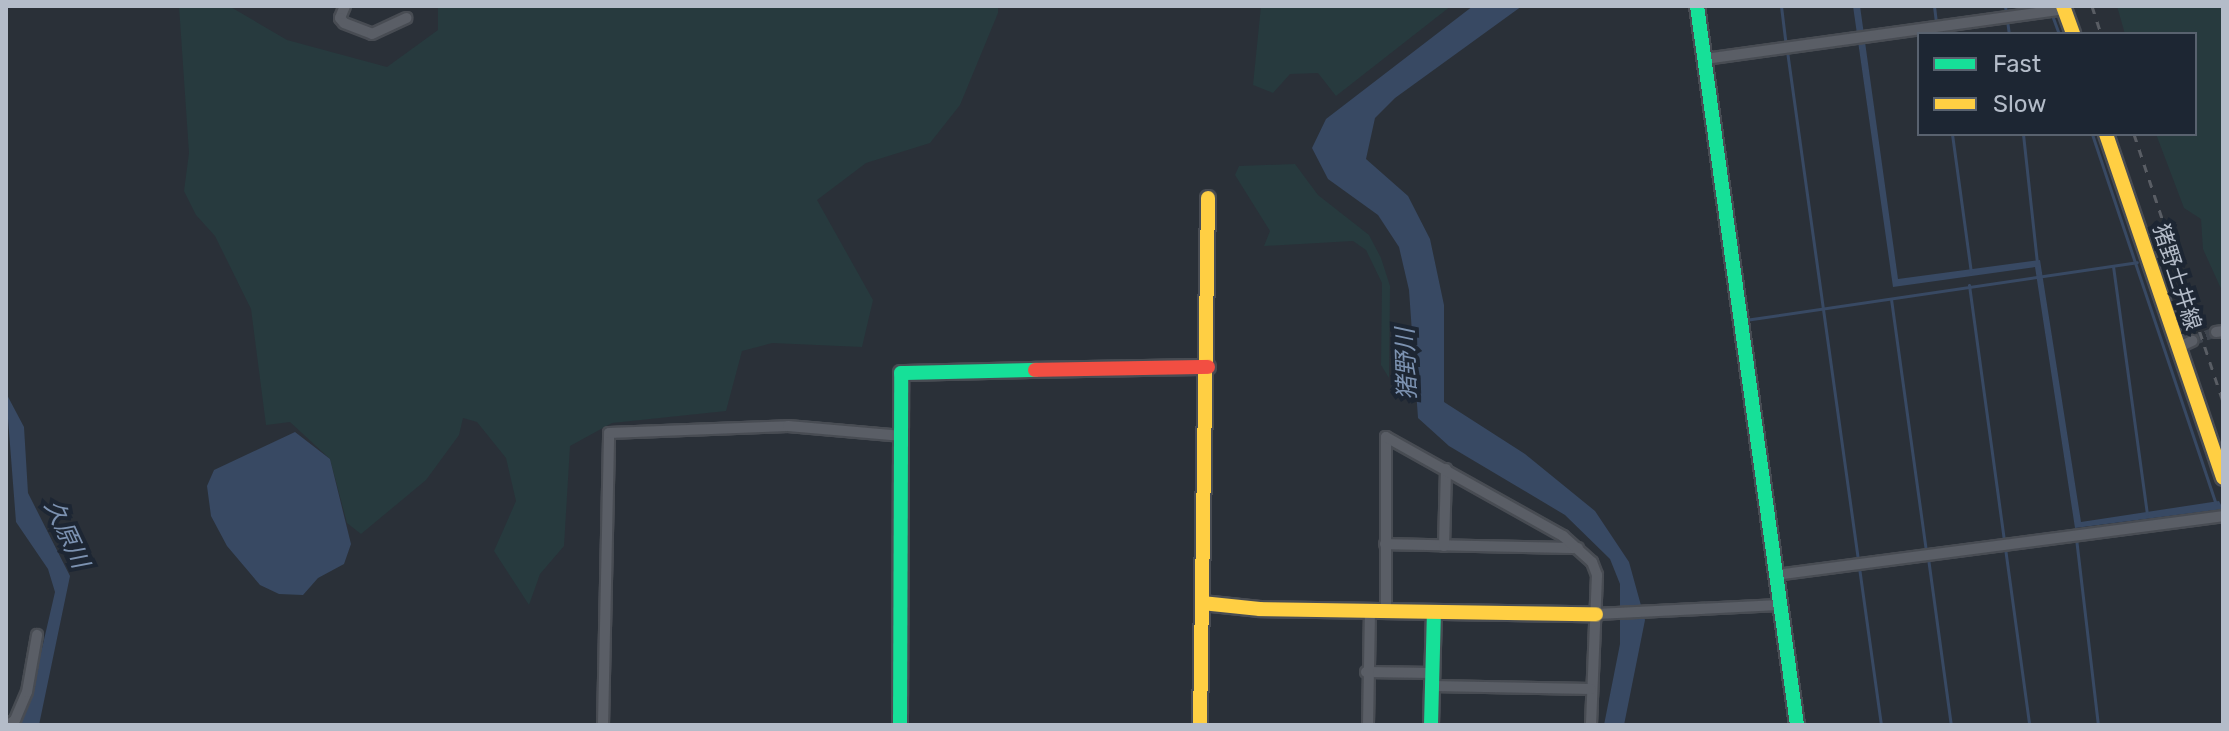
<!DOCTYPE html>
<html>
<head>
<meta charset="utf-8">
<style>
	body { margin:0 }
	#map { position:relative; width:2229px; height:731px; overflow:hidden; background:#2a3038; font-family:Rubik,"Noto Sans JP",sans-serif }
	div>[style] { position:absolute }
	.green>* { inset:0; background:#273a3e }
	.water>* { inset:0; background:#384963 }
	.stream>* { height:3px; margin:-1.5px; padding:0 1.5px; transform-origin:1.5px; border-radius:1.5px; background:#384963 }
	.street-tunnel>* { height:10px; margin-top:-5px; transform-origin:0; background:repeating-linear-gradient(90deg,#3f454e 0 10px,transparent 0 15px) }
	.roads { filter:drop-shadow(2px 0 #484c53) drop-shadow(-2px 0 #484c53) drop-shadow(0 2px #484c53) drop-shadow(0 -2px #484c53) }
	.street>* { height:10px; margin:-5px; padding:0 5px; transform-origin:5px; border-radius:5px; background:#5a5e66 }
	.fast>* { height:14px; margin:-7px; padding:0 7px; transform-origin:7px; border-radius:7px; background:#16e098 }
	.slow>* { height:14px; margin:-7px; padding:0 7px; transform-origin:7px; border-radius:7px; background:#ffcf43 }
	.jam>* { height:14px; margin:-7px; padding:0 7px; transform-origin:7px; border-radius:7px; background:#f24e42 }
	.rail>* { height:3px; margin-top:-1.5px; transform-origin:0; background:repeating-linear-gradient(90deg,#595d64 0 8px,transparent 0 16px) }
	span { translate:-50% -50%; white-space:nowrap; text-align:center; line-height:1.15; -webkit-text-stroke:8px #1d2633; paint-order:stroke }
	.street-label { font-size:22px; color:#b4bcc9 }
	.water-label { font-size:24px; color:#7c92b1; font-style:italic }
	.frame { position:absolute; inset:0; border:8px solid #b4bcc9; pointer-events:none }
	.legend { position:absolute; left:1917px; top:32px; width:280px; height:104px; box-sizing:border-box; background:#1d2633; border:2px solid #59626f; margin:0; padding:10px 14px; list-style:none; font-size:24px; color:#b4bcc9 }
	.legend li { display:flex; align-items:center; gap:16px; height:40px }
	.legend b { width:40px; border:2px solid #59626f }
</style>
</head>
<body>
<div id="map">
	<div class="green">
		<i style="clip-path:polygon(179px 6px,229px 6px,287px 40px,387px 67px,438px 30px,438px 6px,998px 6px,998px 13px,960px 105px,930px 143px,866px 163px,817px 200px,873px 300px,862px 347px,772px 343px,742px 351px,726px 411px,612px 423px,570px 446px,564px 546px,540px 574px,529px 605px,494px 551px,516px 501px,506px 458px,477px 422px,463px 418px,459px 435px,426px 480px,361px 534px,347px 523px,330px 459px,290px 422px,266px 425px,251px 309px,215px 236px,196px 215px,184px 191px,189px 153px)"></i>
		<i style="clip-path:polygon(1261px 6px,1451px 6px,1336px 96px,1318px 73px,1290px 74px,1273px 93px,1253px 85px)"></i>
		<i style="clip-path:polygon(2117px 6px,2223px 6px,2223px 293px,2203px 249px,2201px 219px,2184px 208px,2156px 134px,2195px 134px,2195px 34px,2125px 34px)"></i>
		<i style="clip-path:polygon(1295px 164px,1318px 195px,1369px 235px,1381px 258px,1390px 286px,1389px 378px,1381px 365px,1382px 283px,1366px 250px,1353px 241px,1264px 246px,1270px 231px,1235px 175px,1239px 166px)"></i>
	</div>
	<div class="water">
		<i style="clip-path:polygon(1473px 6px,1522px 6px,1395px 98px,1375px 118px,1366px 159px,1408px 196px,1430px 239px,1444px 305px,1444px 402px,1525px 454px,1595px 511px,1629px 562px,1645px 620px,1624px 725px,1604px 725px,1620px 644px,1620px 584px,1610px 559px,1565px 515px,1449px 446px,1418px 418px,1409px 290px,1399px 247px,1378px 215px,1328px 179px,1312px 148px,1326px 119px)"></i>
		<i style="clip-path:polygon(1853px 6px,1860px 6px,1898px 279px,2040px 260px,2081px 522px,2219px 501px,2223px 509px,2075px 528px,2035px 267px,1893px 287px)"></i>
		<i style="clip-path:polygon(6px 393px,24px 427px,28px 493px,70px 576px,39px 725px,16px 725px,31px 696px,55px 592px,48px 569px,16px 522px)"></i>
		<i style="clip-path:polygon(295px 432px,330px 459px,351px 544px,344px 564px,318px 578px,303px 595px,279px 594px,260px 585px,227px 546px,211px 516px,207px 486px,214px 470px)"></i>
	</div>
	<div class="stream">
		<i style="left:1781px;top:6px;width:38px;rotate:83deg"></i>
		<i style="left:1934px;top:6px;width:16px;rotate:83deg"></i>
		<i style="left:2005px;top:6px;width:28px;rotate:82deg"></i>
		<i style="left:2052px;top:15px;width:20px;rotate:70deg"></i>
		<i style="left:1787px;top:51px;width:681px;rotate:82.06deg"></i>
		<i style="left:1952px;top:134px;width:139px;rotate:82.2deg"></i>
		<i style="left:2023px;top:134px;width:130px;rotate:83.8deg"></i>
		<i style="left:2092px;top:134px;width:390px;rotate:71.5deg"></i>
		<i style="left:2113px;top:266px;width:251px;rotate:82.2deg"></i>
		<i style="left:1969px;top:285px;width:444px;rotate:82.2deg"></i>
		<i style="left:1891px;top:299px;width:254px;rotate:82.1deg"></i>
		<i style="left:1745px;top:320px;width:396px;rotate:-8.4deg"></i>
		<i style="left:2076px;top:538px;width:188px;rotate:83.3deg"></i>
		<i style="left:1928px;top:558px;width:169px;rotate:82.2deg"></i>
		<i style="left:1802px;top:713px;width:12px;rotate:76deg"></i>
		<i style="left:2218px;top:725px;width:5px;rotate:-22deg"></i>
	</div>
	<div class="street-tunnel">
		<i style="left:2192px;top:341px;width:26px;rotate:-21deg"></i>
	</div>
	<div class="roads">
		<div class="street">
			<i style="left:345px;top:6px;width:13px;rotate:113deg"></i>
			<i style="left:340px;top:18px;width:6px;rotate:51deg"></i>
			<i style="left:344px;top:23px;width:30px;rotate:21deg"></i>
			<i style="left:372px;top:34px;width:38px;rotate:-25deg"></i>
			<i style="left:1705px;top:59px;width:362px;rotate:-7.9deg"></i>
			<i style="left:2216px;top:332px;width:7px;rotate:-8deg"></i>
			<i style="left:2177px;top:348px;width:17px;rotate:-25deg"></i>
			<i style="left:1385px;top:544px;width:193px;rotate:1.2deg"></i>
			<i style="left:1444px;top:546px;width:77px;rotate:-88.5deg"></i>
			<i style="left:1776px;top:575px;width:451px;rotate:-7.5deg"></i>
			<i style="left:1386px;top:610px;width:173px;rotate:-90deg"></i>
			<i style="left:1386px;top:437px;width:203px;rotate:29.2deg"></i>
			<i style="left:1563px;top:536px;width:39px;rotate:42deg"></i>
			<i style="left:1592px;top:562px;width:14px;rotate:69deg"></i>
			<i style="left:1597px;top:575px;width:150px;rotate:92.3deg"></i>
			<i style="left:1596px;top:614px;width:183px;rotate:-2.8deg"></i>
			<i style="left:1366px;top:672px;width:66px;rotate:0.9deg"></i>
			<i style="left:1432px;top:686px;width:159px;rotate:1.1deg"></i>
			<i style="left:8px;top:725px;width:9px;rotate:-36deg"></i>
			<i style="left:15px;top:720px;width:30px;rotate:-67deg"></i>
			<i style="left:27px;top:692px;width:58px;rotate:-80deg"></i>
			<i style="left:603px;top:725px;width:292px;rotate:-88.8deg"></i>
			<i style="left:609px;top:433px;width:179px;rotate:-2.2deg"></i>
			<i style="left:788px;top:426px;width:115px;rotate:5deg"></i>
			<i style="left:1368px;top:725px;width:115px;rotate:-89deg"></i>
		</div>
		<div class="fast">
			<i style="left:1697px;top:6px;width:726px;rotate:82.08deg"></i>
			<i style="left:900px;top:725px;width:352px;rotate:-89.8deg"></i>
			<i style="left:901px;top:373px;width:134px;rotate:-1.3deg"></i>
			<i style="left:1431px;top:725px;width:113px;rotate:-88.5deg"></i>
		</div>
		<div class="slow">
			<i style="left:2063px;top:6px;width:30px;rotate:70deg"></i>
			<i style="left:2106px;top:134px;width:363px;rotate:71.2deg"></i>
			<i style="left:1202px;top:603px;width:58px;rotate:5.9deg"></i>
			<i style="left:1260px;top:609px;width:336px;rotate:0.9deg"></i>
			<i style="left:1200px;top:725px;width:527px;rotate:-89.13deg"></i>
		</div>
		<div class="jam">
			<i style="left:1035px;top:370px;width:173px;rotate:-1deg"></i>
		</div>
	</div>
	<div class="rail">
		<i style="left:2092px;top:6px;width:29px;rotate:72deg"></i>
		<i style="left:2134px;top:134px;width:281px;rotate:71.6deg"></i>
	</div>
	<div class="street-label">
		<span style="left:2177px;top:277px;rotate:72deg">猪野土井線</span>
	</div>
	<div class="water-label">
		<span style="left:1407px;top:364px;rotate:-92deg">猪野川</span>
		<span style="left:66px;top:534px;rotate:65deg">久原川</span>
	</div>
	<div class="frame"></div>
	<ul class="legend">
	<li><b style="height:10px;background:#16e098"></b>Fast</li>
	<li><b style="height:10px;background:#ffcf43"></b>Slow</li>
	</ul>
</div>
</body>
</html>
